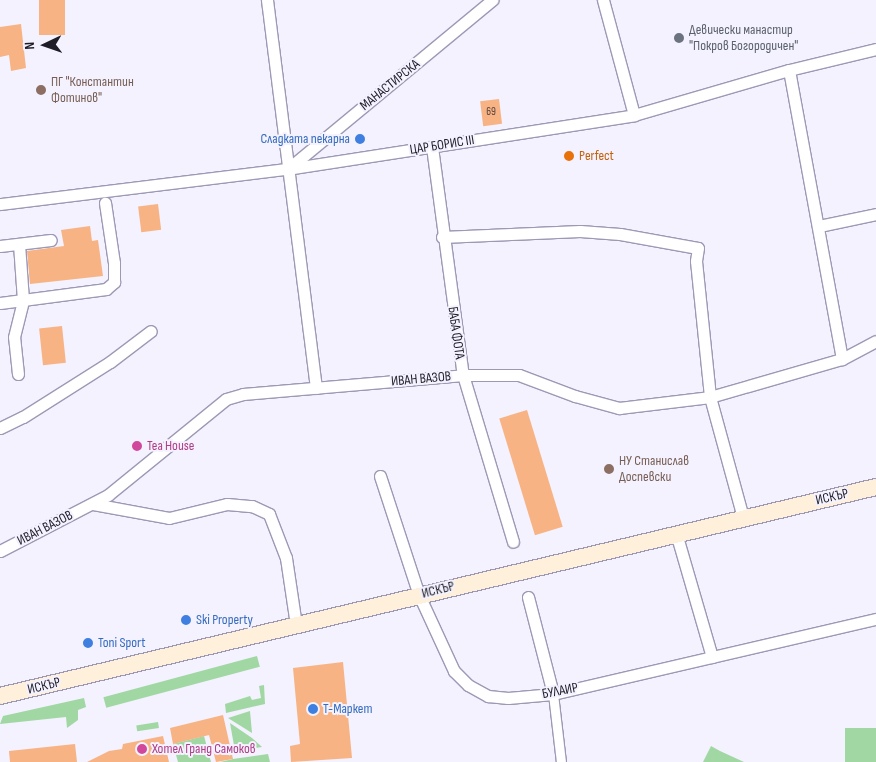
<!DOCTYPE html>
<html>
<head>
<meta charset="utf-8">
<style>
	body { margin:0 }
	#map { position:relative; width:876px; height:762px; overflow:hidden; background:#f3f2fe; font-family:"Sofia Sans Condensed",sans-serif }
	div>[style] { position:absolute }
	.green>* { inset:0; background:#a0d7a3; transform-origin:0 0 }
	.building>* { inset:0; background:#f7b384; transform-origin:0 0 }
	.roads { filter:drop-shadow(1px 0 #9d99b5) drop-shadow(-1px 0 #9d99b5) drop-shadow(0 1px #9d99b5) drop-shadow(0 -1px #9d99b5) }
	.pedestrian>* { height:9px; margin:-4.5px; padding:0 4.5px; transform-origin:4.5px; border-radius:4.5px; background:#fff }
	.minor>* { height:11px; margin:-5.5px; padding:0 5.5px; transform-origin:5.5px; border-radius:5.5px; background:#fff }
	.secondary>* { height:16px; margin:-8px; padding:0 8px; transform-origin:8px; border-radius:8px; background:#fef0da }
	.dots>* { width:14px; height:14px; translate:-50% -50%; box-sizing:border-box; border:2px solid #f3f2fe; border-radius:50% }
	span { translate:-50% -50%; white-space:nowrap; text-align:center; line-height:1.15; -webkit-text-stroke:4px #f3f2fe; paint-order:stroke }
	.number-label { font-size:11px; color:#54423e }
	.number-label span { -webkit-text-stroke-width:0 }
	.worship-label { font-size:14px; color:#5b616d }
	.left { translate:0 -50%; text-align:left }
	.education-label { font-size:14px; color:#785e54 }
	.street-label { font-size:14px; color:#1e1c27 }
	.shop-label { font-size:14px; color:#366cbe }
	.right { translate:-100% -50%; text-align:right }
	.food-label { font-size:14px; color:#c56008 }
	.hotel-label { font-size:14px; color:#b23c85 }
	.north { position:absolute; left:20px; top:20px; width:50px; height:50px; -webkit-text-stroke:4px #f3f2fe; paint-order:stroke; rotate:267deg; font-size:14px; font-weight:700; line-height:20px; text-align:center; color:#1e1c27 }
	.north::after { content:''; display:block; margin:auto; width:18px; height:22px; background:#1e1c27; clip-path:polygon(50% 0,100% 100%,50% 72%,0 100%) }
</style>
</head>
<body>
<div id="map">
	<div class="green">
		<i style="left:257px;top:656px;width:11px;height:159px;rotate:75deg"></i>
		<i style="clip-path:polygon(264px 685px,265px 704px,226px 713px,225px 704px,250px 696px,252px 700px,261px 698px,259px 686px)"></i>
		<i style="clip-path:polygon(84px 698px,86px 707px,78px 710px,78px 720px,67px 728px,66px 717px,0 724px,3px 716px)"></i>
		<i style="clip-path:polygon(250px 711px,252px 733px,228px 718px)"></i>
		<i style="left:158px;top:722px;width:6px;height:22px;rotate:81deg"></i>
		<i style="clip-path:polygon(230px 723px,252px 738px,262px 747px,235px 751px)"></i>
		<i style="left:876px;top:728px;width:34px;height:31px;rotate:90deg"></i>
		<i style="clip-path:polygon(204px 736px,211px 762px,178px 762px,173px 744px)"></i>
		<i style="clip-path:polygon(711px 746px,720px 751px,744px 762px,703px 762px)"></i>
		<i style="clip-path:polygon(268px 754px,270px 762px,220px 762px,233px 759px)"></i>
	</div>
	<div class="building">
		<i style="left:39px;top:0;width:26px;height:35px"></i>
		<i style="clip-path:polygon(21px 24px,26px 68px,11px 71px,9px 55px,0 57px,0 27px)"></i>
		<i style="left:499px;top:99px;width:25px;height:19px;rotate:83deg"></i>
		<i style="left:158px;top:204px;width:26px;height:20px;rotate:83deg"></i>
		<i style="clip-path:polygon(90px 226px,92px 241px,98px 240px,103px 276px,30px 284px,27px 251px,64px 246px,61px 230px)"></i>
		<i style="left:62px;top:326px;width:37px;height:23px;rotate:84deg"></i>
		<i style="left:527px;top:410px;width:122px;height:29px;rotate:73deg"></i>
		<i style="clip-path:polygon(343px 662px,352px 758px,291px 762px,290px 746px,300px 744px,293px 668px)"></i>
		<i style="clip-path:polygon(223px 715px,233px 759px,216px 762px,209px 735px,173px 744px,170px 728px)"></i>
		<i style="clip-path:polygon(163px 736px,169px 762px,87px 762px,109px 751px,122px 749px,123px 744px)"></i>
		<i style="clip-path:polygon(75px 744px,77px 762px,10px 762px,9px 751px)"></i>
	</div>
	<div class="roads">
		<div class="pedestrian">
			<i style="left:553px;top:694px;width:68px;rotate:83.3deg"></i>
		</div>
		<div class="minor">
			<i style="left:267px;top:0;width:391px;rotate:82.8deg"></i>
			<i style="left:603px;top:0;width:119px;rotate:74.9deg"></i>
			<i style="left:789px;top:70px;width:294px;rotate:79.6deg"></i>
			<i style="left:432px;top:147px;width:230px;rotate:82.3deg"></i>
			<i style="left:463px;top:375px;width:174px;rotate:73.3deg"></i>
			<i style="left:289px;top:168px;width:264px;rotate:-39.6deg"></i>
			<i style="left:0;top:204px;width:289px;rotate:-7deg"></i>
			<i style="left:287px;top:169px;width:351px;rotate:-8.8deg"></i>
			<i style="left:634px;top:115px;width:161px;rotate:-16.2deg"></i>
			<i style="left:789px;top:70px;width:89px;rotate:-13.6deg"></i>
			<i style="left:819px;top:226px;width:58px;rotate:-11.9deg"></i>
			<i style="left:442px;top:237px;width:138px;rotate:-2.5deg"></i>
			<i style="left:580px;top:231px;width:40px;rotate:4.3deg"></i>
			<i style="left:620px;top:234px;width:79px;rotate:10.2deg"></i>
			<i style="left:698px;top:248px;width:13px;rotate:99deg"></i>
			<i style="left:696px;top:261px;width:137px;rotate:84.1deg"></i>
			<i style="left:710px;top:397px;width:125px;rotate:74.7deg"></i>
			<i style="left:0;top:246px;width:51px;rotate:-6.7deg"></i>
			<i style="left:0;top:303px;width:107px;rotate:-7.5deg"></i>
			<i style="left:106px;top:289px;width:11px;rotate:-41deg"></i>
			<i style="left:114px;top:282px;width:19px;rotate:-90deg"></i>
			<i style="left:114px;top:263px;width:61px;rotate:-98.5deg"></i>
			<i style="left:18px;top:374px;width:37px;rotate:-96deg"></i>
			<i style="left:14px;top:337px;width:38px;rotate:-76deg"></i>
			<i style="left:23px;top:300px;width:56px;rotate:-94.1deg"></i>
			<i style="left:0;top:428px;width:25px;rotate:-26deg"></i>
			<i style="left:23px;top:417px;width:103px;rotate:-32.3deg"></i>
			<i style="left:110px;top:362px;width:51px;rotate:-37.1deg"></i>
			<i style="left:380px;top:476px;width:125px;rotate:71.9deg"></i>
			<i style="left:419px;top:595px;width:84px;rotate:65.3deg"></i>
			<i style="left:454px;top:671px;width:20px;rotate:45deg"></i>
			<i style="left:468px;top:685px;width:23px;rotate:29deg"></i>
			<i style="left:488px;top:696px;width:20px;rotate:6deg"></i>
			<i style="left:508px;top:698px;width:45px;rotate:-5.1deg"></i>
			<i style="left:553px;top:694px;width:332px;rotate:-13.1deg"></i>
			<i style="left:93px;top:504px;width:77px;rotate:10.4deg"></i>
			<i style="left:169px;top:518px;width:60px;rotate:-13.6deg"></i>
			<i style="left:227px;top:504px;width:25px;rotate:5deg"></i>
			<i style="left:252px;top:506px;width:19px;rotate:25deg"></i>
			<i style="left:269px;top:514px;width:47px;rotate:68.9deg"></i>
			<i style="left:286px;top:558px;width:68px;rotate:81.5deg"></i>
			<i style="left:676px;top:533px;width:129px;rotate:73.8deg"></i>
			<i style="left:0;top:551px;width:122px;rotate:-27.4deg"></i>
			<i style="left:108px;top:495px;width:152px;rotate:-39.1deg"></i>
			<i style="left:226px;top:399px;width:18px;rotate:-16deg"></i>
			<i style="left:243px;top:394px;width:221px;rotate:-4.9deg"></i>
			<i style="left:463px;top:375px;width:56px"></i>
			<i style="left:519px;top:375px;width:60px;rotate:20.6deg"></i>
			<i style="left:575px;top:396px;width:46px;rotate:15.3deg"></i>
			<i style="left:619px;top:408px;width:92px;rotate:-6.9deg"></i>
			<i style="left:710px;top:397px;width:137px;rotate:-16.1deg"></i>
			<i style="left:842px;top:359px;width:38px;rotate:-28deg"></i>
			<i style="left:528px;top:597px;width:100px;rotate:75.5deg"></i>
		</div>
		<div class="secondary">
			<i style="left:0;top:696px;width:901px;rotate:-13.42deg"></i>
		</div>
	</div>
	<div class="dots">
		<i style="left:679px;top:38px;background:#6b7280"></i>
		<i style="left:41px;top:90px;background:#8d6e63"></i>
		<i style="left:360px;top:139px;background:#3f7fe0"></i>
		<i style="left:569px;top:156px;background:#e8710a"></i>
		<i style="left:137px;top:446px;background:#d1479c"></i>
		<i style="left:609px;top:469px;background:#8d6e63"></i>
		<i style="left:186px;top:620px;background:#3f7fe0"></i>
		<i style="left:88px;top:643px;background:#3f7fe0"></i>
		<i style="left:313px;top:709px;background:#3f7fe0"></i>
		<i style="left:142px;top:749px;background:#d1479c"></i>
	</div>
	<div class="number-label">
		<span style="left:491px;top:112px">69</span>
	</div>
	<div class="worship-label">
		<span class="left" style="left:689px;top:38px">Девически манастир<br>"Покров Богородичен"</span>
	</div>
	<div class="education-label">
		<span class="left" style="left:51px;top:90px">ПГ "Константин<br>Фотинов"</span>
		<span class="left" style="left:619px;top:469px">НУ Станислав<br>Доспевски</span>
	</div>
	<div class="street-label">
		<span style="left:390px;top:85px;rotate:-39deg">МАНАСТИРСКА</span>
		<span style="left:442px;top:145px;rotate:-9deg">ЦАР БОРИС III</span>
		<span style="left:456px;top:333px;rotate:82deg">БАБА ФОТА</span>
		<span style="left:421px;top:379px;rotate:-5deg">ИВАН ВАЗОВ</span>
		<span style="left:832px;top:497px;rotate:-13deg">ИСКЪР</span>
		<span style="left:45px;top:528px;rotate:-27deg">ИВАН ВАЗОВ</span>
		<span style="left:438px;top:590px;rotate:-14deg">ИСКЪР</span>
		<span style="left:44px;top:686px;rotate:-14deg">ИСКЪР</span>
		<span style="left:560px;top:691px;rotate:-11deg">БУЛАИР</span>
	</div>
	<div class="shop-label">
		<span class="right" style="left:350px;top:139px">Сладката пекарна</span>
		<span class="left" style="left:196px;top:620px">Ski Property</span>
		<span class="left" style="left:98px;top:643px">Toni Sport</span>
		<span class="left" style="left:323px;top:709px">Т-Маркет</span>
	</div>
	<div class="food-label">
		<span class="left" style="left:579px;top:156px">Perfect</span>
	</div>
	<div class="hotel-label">
		<span class="left" style="left:147px;top:446px">Tea House</span>
		<span class="left" style="left:152px;top:749px">Хотел Гранд Самоков</span>
	</div>
	<div class="north">N</div>
</div>
</body>
</html>
